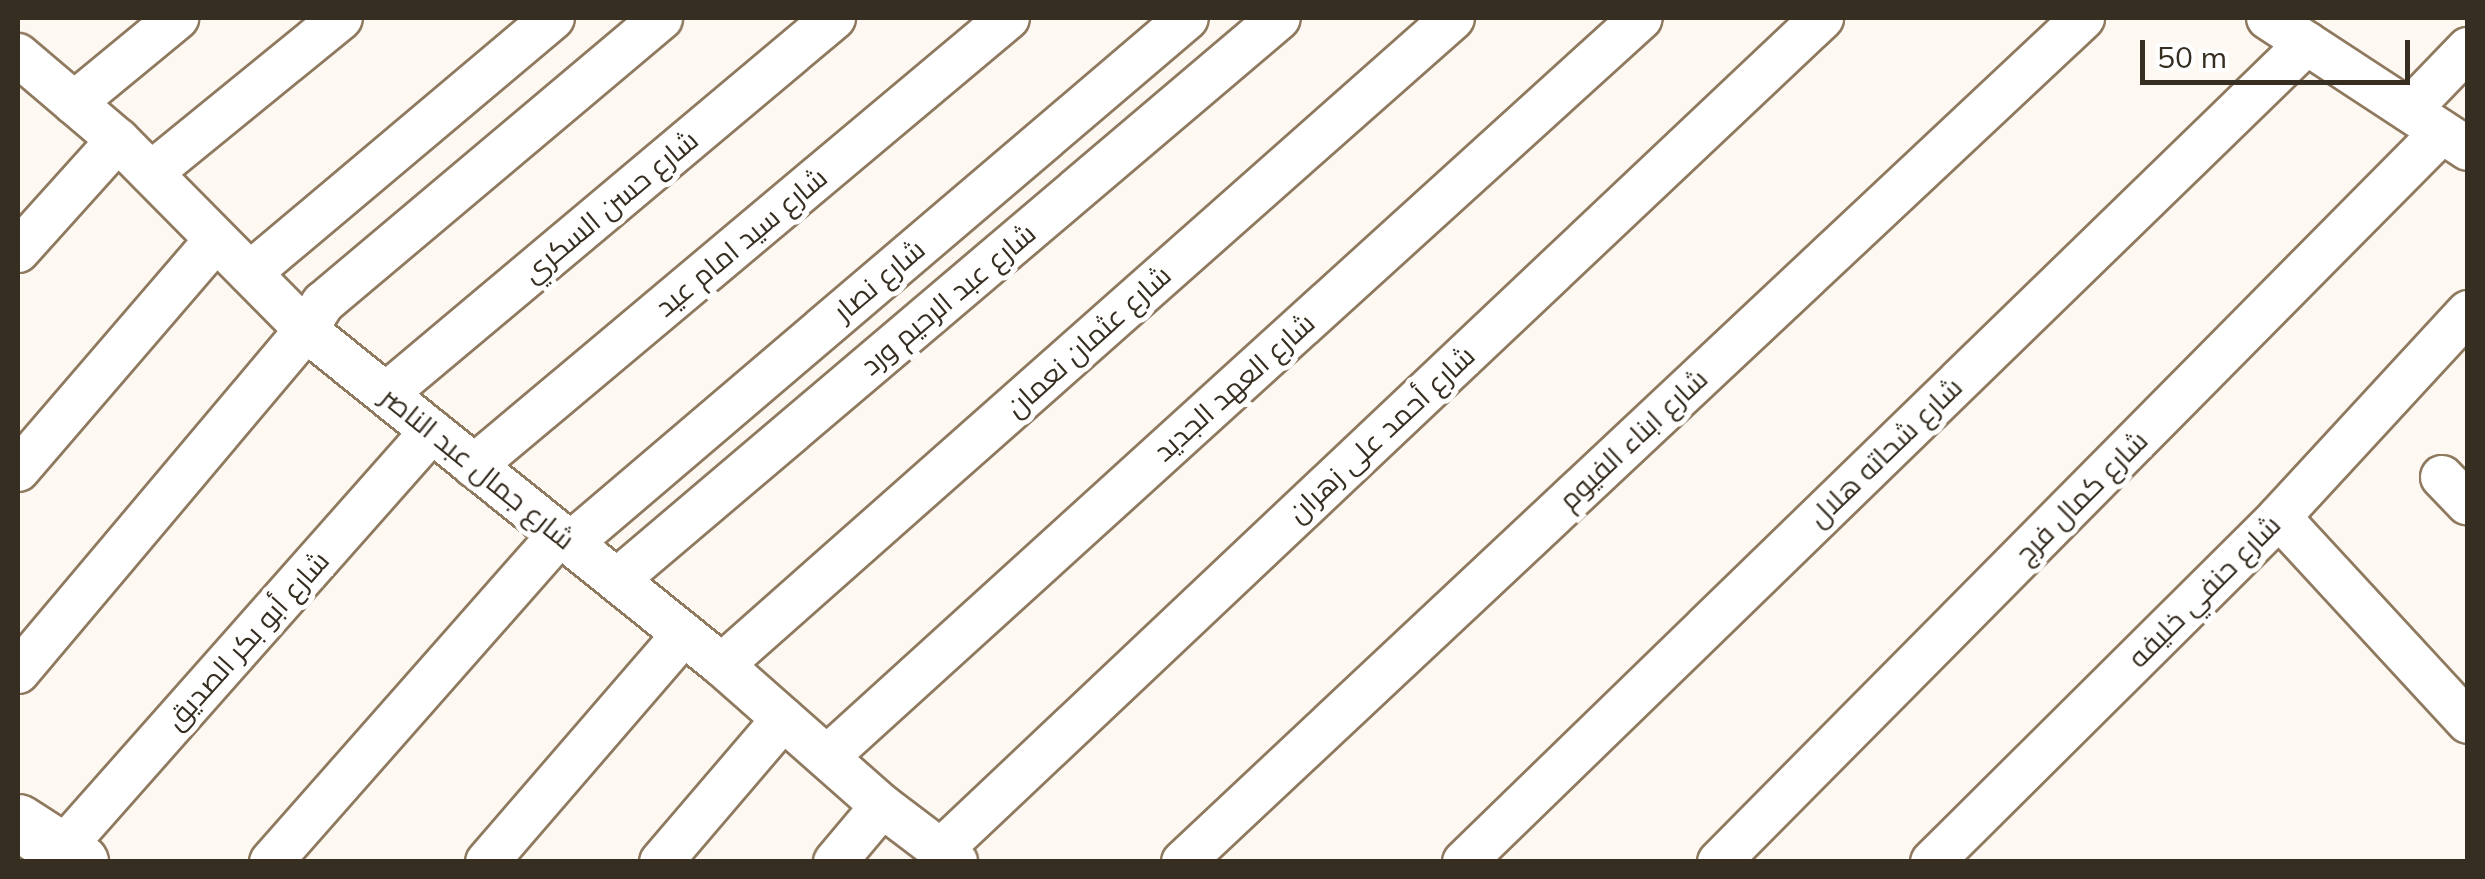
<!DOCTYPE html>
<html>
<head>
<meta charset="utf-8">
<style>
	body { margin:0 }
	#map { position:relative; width:2485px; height:879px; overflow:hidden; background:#fdf8f2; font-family:Mulish,Cairo,sans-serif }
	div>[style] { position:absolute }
	.roads { filter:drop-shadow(2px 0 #8f795f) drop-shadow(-2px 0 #8f795f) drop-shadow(0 2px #8f795f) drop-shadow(0 -2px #8f795f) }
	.minor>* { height:42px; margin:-21px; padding:0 21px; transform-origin:21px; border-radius:21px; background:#fff }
	.major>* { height:55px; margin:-27.5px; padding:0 27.5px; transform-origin:27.5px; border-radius:27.5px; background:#fff }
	span { translate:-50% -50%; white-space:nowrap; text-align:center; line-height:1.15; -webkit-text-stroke:10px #fff; paint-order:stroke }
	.street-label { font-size:28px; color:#372e22 }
	.frame { position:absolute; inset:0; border:20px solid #372e22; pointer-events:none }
	.scale { position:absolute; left:2140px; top:40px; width:270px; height:45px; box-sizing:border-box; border:5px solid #372e22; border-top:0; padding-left:12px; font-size:30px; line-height:35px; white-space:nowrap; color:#372e22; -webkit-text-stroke:8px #fff; paint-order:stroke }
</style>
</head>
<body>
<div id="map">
	<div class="roads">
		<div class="minor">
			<i style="left:2268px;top:18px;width:239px;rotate:33.2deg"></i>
			<i style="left:18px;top:55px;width:131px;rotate:40.4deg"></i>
			<i style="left:118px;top:140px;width:267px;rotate:45.3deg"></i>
			<i style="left:306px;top:330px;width:534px;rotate:38.84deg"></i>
			<i style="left:722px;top:665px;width:213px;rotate:41.4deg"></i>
			<i style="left:882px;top:806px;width:93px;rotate:37.1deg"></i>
			<i style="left:74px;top:103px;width:134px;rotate:-39.5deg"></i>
			<i style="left:2409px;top:110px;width:85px;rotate:-46deg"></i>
			<i style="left:151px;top:173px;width:245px;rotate:-39.2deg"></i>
			<i style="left:18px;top:251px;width:149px;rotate:-48deg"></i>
			<i style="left:250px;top:273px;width:396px;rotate:-40.1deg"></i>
			<i style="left:386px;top:394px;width:585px;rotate:-40.01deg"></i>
			<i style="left:474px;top:466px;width:697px;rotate:-40deg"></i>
			<i style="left:18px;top:470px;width:303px;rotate:-49.3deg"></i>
			<i style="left:2442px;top:477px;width:37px;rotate:46deg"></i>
			<i style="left:2279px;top:517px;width:279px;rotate:47.3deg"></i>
			<i style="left:571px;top:543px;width:809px;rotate:-40.44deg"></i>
			<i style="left:617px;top:580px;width:868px;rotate:-40.33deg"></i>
			<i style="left:722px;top:665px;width:976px;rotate:-41.51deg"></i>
			<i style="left:18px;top:672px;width:447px;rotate:-49.9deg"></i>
			<i style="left:306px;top:330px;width:32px;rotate:-58deg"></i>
			<i style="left:323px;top:303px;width:442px;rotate:-40.1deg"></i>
			<i style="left:827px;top:757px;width:1099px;rotate:-42.24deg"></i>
			<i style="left:62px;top:849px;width:558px;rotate:-48.49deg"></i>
			<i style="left:941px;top:850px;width:1212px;rotate:-43.36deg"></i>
			<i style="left:271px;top:862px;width:437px;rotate:-48.6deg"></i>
			<i style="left:487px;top:862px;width:301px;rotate:-49.2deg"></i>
			<i style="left:661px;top:862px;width:188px;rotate:-49.5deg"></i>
			<i style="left:835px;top:862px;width:73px;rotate:-50deg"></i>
			<i style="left:1183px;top:862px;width:1234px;rotate:-43.16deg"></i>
			<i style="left:1464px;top:862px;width:1175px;rotate:-44.17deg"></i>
			<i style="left:1719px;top:862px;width:1027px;rotate:-45.28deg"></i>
			<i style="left:1932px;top:862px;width:489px;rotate:-44.8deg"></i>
			<i style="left:2279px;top:517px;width:279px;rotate:-47.3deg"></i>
		</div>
		<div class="major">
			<i style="left:18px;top:822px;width:74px;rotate:32.8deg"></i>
		</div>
	</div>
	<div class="street-label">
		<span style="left:610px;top:206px;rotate:-40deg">شارع حسن السكري</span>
		<span style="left:741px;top:242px;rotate:-40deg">شارع سيد امام عيد</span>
		<span style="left:879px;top:280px;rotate:-40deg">شارع نصار</span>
		<span style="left:948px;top:299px;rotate:-40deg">شارع عبد الرحيم ورد</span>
		<span style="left:1088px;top:341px;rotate:-42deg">شارع عثمان نعمان</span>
		<span style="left:1234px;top:387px;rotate:-42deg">شارع العهد الجديد</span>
		<span style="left:1381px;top:434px;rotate:-43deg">شارع أحمد على زهران</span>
		<span style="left:1633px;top:439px;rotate:-43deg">شارع ابناء الفيوم</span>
		<span style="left:1885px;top:452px;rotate:-44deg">شارع شحاته هلال</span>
		<span style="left:478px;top:468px;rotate:39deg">شارع جمال عبد الناصر</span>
		<span style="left:2081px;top:497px;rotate:-45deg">شارع كمال فرج</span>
		<span style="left:2204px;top:591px;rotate:-45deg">شارع حنفي خليفه</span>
		<span style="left:247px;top:640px;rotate:-48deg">شارع أبو بكر الصديق</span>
	</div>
	<div class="frame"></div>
	<div class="scale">50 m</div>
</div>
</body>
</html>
